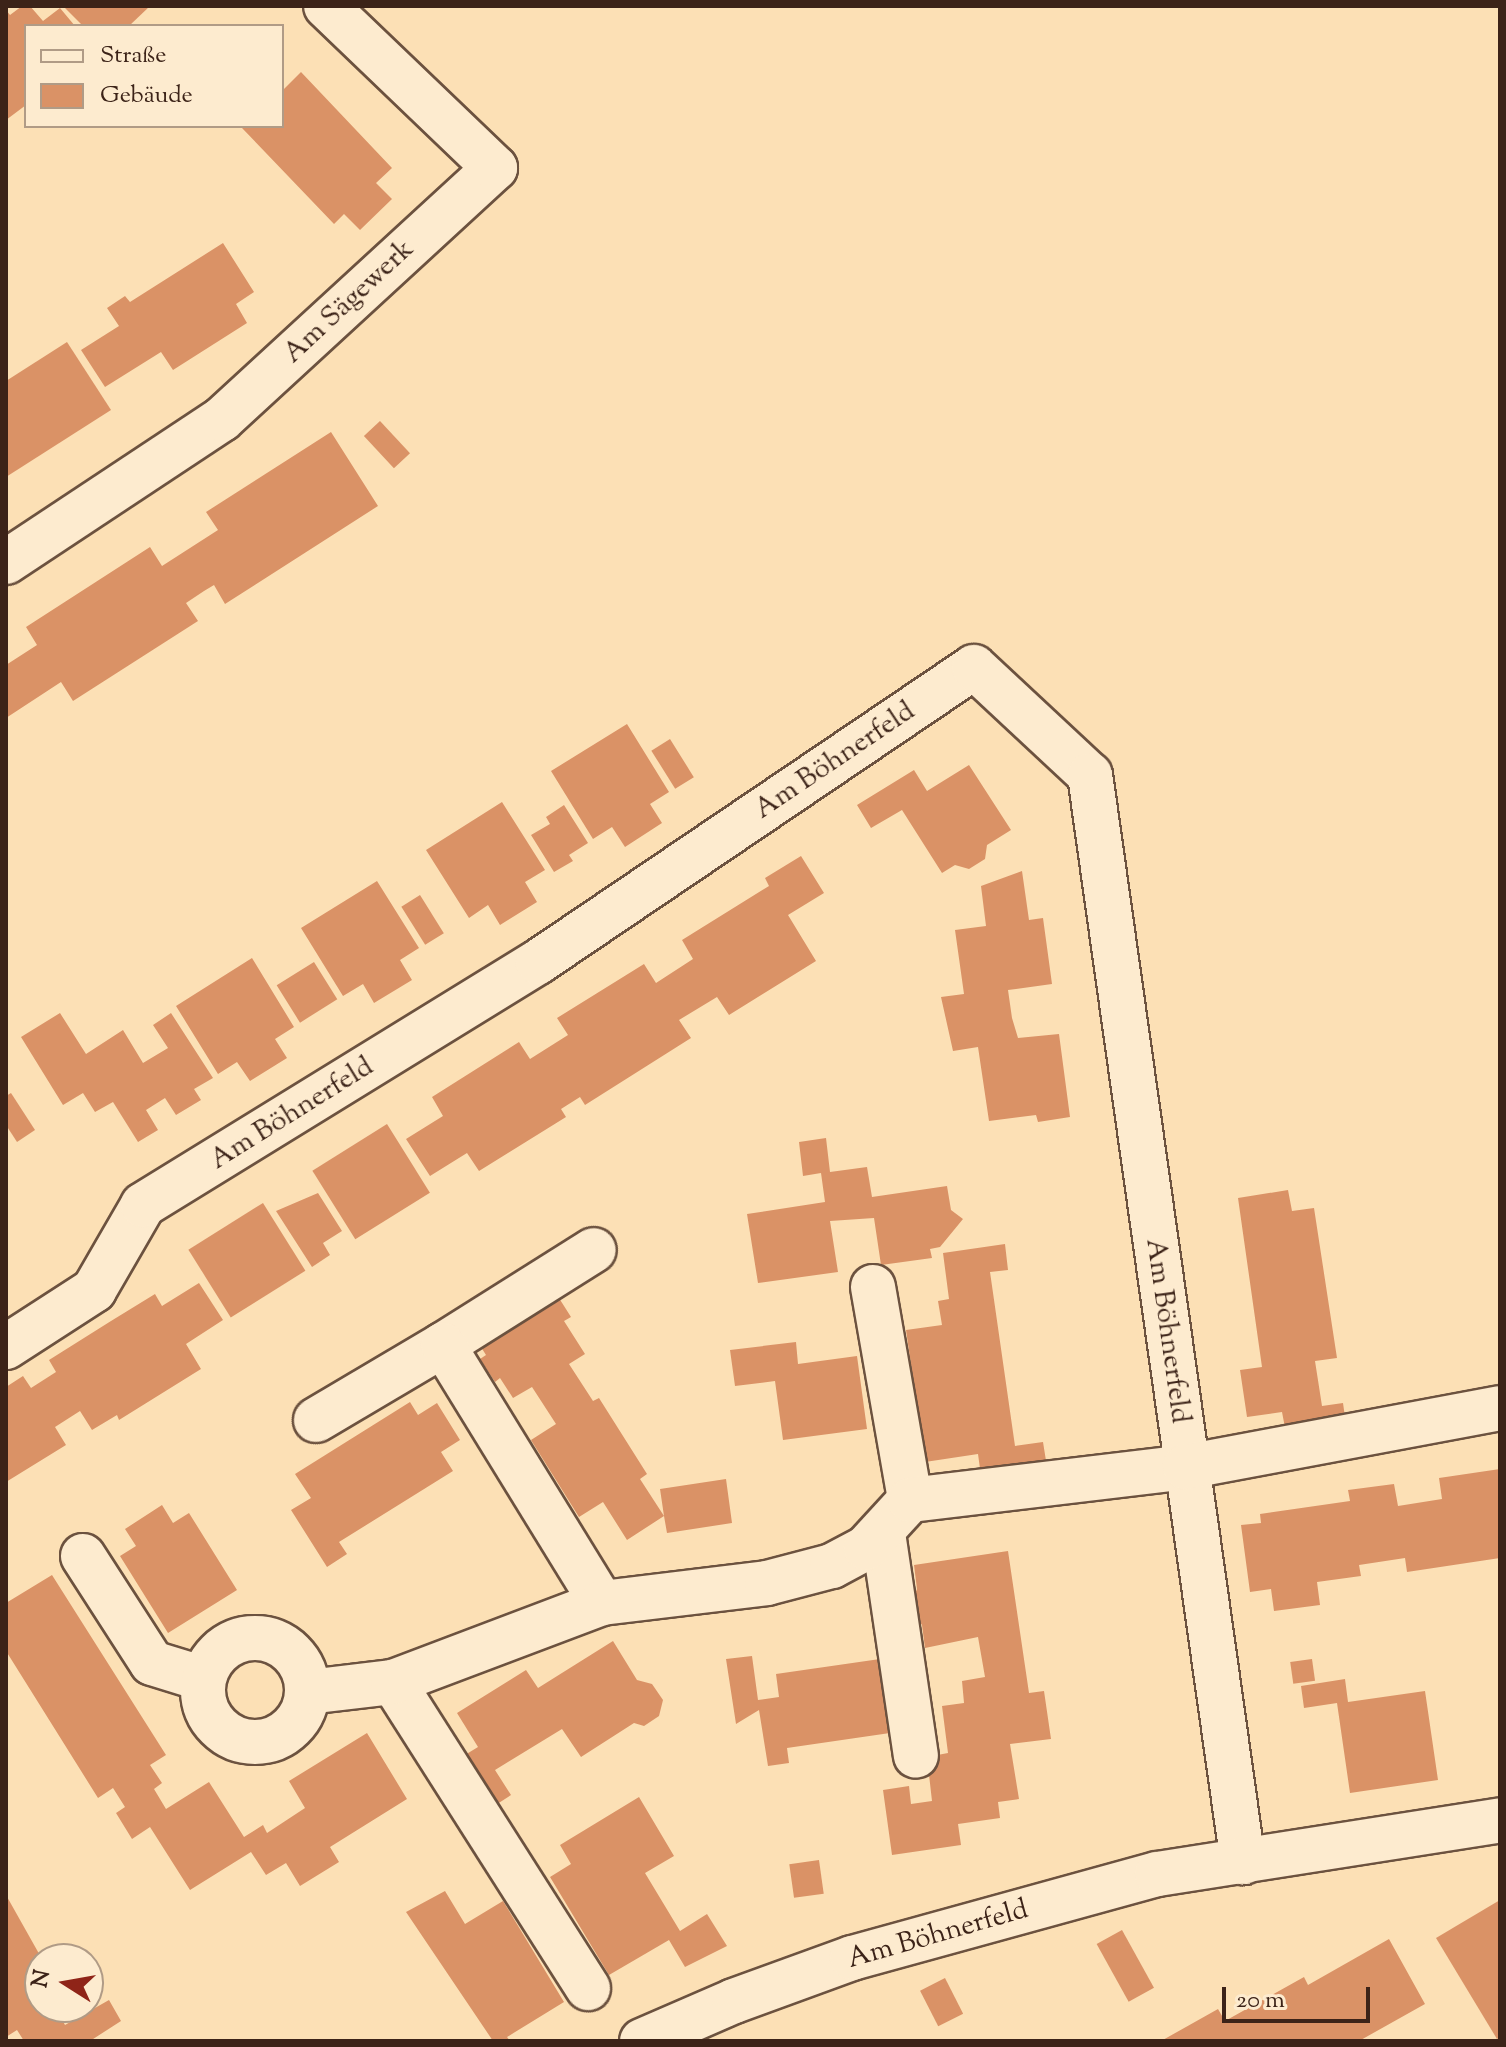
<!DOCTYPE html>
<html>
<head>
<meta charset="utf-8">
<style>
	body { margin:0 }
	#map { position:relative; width:1506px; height:2047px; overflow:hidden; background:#fce0b5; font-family:"Sorts Mill Goudy",serif }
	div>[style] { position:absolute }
	.building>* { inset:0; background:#da9266; transform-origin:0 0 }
	.roads { filter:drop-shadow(2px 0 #6c523f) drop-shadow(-2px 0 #6c523f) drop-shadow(0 2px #6c523f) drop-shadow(0 -2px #6c523f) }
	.minor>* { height:44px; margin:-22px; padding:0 22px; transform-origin:22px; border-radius:22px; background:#fdebcf }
	.minor>.ring { margin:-22px; padding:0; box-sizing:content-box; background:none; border:44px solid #fdebcf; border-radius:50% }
	span { translate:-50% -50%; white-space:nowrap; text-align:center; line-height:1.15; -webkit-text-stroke:6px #fdebcf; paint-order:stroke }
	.street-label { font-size:28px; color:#3c2318 }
	.frame { position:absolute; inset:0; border:8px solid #3c2318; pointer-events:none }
	.legend { position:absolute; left:24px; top:24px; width:260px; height:104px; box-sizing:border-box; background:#fdebcf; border:2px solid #b09b86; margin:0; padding:10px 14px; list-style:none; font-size:24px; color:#3c2318 }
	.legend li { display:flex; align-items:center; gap:16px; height:40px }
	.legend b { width:40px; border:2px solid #b09b86 }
	.north { position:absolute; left:24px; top:1943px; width:80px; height:80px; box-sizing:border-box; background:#fdebcf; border:2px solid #b09b86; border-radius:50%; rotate:281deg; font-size:22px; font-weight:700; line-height:32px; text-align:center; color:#3c2318 }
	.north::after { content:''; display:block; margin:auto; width:28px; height:36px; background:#8f2418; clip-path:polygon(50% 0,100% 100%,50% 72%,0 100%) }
	.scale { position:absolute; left:1222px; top:1987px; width:148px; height:36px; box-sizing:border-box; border:4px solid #3c2318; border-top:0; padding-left:10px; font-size:24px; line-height:28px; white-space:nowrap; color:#3c2318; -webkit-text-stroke:6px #fdebcf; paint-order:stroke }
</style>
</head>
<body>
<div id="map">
	<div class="building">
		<i style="clip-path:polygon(22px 6px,30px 6px,43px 21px,60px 8px,75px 26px,26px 26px,26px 105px,6px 120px,6px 10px,10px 15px)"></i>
		<i style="clip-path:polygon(63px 6px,150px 6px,129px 26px,83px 26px)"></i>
		<i style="clip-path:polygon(301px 72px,392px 168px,376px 183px,392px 199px,360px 230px,344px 214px,334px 224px,242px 128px,282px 126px,282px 91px)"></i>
		<i style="clip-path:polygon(223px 243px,254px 292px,236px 304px,247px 323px,173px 370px,161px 352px,105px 387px,81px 350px,119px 326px,107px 308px,125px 296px,130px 302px)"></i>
		<i style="clip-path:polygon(67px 342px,111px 410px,6px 477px,6px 381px)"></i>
		<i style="left:380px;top:421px;width:44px;height:22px;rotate:47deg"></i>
		<i style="clip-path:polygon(331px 432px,378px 506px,225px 604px,214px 585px,204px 591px,186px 603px,198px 621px,73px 701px,61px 682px,6px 718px,6px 665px,37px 645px,26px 627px,150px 547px,162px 566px,218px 530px,206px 512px)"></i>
		<i style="clip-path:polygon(627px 724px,669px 792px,650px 804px,662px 823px,625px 847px,612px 827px,593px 839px,551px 771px)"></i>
		<i style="left:670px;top:739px;width:45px;height:22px;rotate:58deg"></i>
		<i style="clip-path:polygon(969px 765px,1011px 830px,987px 845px,985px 859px,969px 869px,955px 865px,942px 873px,902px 810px,871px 828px,857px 805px,914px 770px,927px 791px)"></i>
		<i style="clip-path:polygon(502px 802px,545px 870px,525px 882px,537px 902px,500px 925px,488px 905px,469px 918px,426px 850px)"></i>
		<i style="clip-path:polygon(564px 805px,588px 843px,569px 855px,573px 861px,554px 872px,531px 835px,550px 824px,546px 817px)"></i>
		<i style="clip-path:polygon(801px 856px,824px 893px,788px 915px,816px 961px,729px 1015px,717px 997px,679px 1020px,691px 1038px,585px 1105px,580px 1097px,561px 1109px,566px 1117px,479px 1171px,467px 1153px,430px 1176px,406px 1139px,443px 1116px,432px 1097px,519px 1042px,530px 1059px,568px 1035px,557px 1018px,644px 964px,656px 983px,693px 959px,682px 940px,769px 886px,765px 878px)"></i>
		<i style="clip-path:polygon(1022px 871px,1029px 920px,1043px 918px,1052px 984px,1008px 990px,1012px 1018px,1018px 1038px,1059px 1034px,1070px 1117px,1038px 1122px,1036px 1115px,989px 1121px,978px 1047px,953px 1051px,941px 997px,964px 994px,955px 930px,986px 926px,981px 886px)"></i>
		<i style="clip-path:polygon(377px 881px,419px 948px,400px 960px,412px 980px,374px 1003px,363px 984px,343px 996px,301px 928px)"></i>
		<i style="left:420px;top:895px;width:45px;height:22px;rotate:58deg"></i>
		<i style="clip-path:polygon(252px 958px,294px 1027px,275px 1039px,287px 1058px,250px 1081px,237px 1062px,218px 1074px,176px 1006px)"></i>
		<i style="left:314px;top:962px;width:44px;height:44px;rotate:58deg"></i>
		<i style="clip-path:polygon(60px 1013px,86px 1054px,123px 1030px,143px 1063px,168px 1048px,153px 1025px,171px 1013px,213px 1078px,194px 1089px,201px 1100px,176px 1115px,165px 1098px,146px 1110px,158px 1130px,138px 1142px,113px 1102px,95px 1112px,83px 1093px,63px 1105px,21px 1037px)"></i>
		<i style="clip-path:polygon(11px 1093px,35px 1130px,17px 1142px,6px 1125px,6px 1096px)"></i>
		<i style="left:387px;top:1124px;width:81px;height:88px;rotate:58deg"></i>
		<i style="clip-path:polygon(826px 1138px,830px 1172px,867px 1167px,872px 1197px,947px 1186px,951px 1210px,963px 1219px,940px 1247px,930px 1249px,932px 1258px,881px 1265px,874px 1218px,830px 1221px,838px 1272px,758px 1283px,747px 1214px,825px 1202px,821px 1173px,803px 1176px,799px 1142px)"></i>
		<i style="clip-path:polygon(1288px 1190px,1292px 1211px,1314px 1208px,1337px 1358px,1315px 1361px,1322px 1406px,1343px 1403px,1346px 1424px,1286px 1433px,1282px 1412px,1247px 1417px,1240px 1370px,1262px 1367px,1238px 1198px)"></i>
		<i style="clip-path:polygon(318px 1193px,342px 1231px,323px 1243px,330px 1255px,312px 1267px,276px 1211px)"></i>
		<i style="left:263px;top:1203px;width:80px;height:88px;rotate:58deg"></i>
		<i style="clip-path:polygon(1005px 1244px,1008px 1270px,990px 1272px,1015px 1446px,1043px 1442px,1047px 1467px,981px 1476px,978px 1454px,925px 1462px,906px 1330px,942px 1325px,938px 1301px,949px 1299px,943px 1253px)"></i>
		<i style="clip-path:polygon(199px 1283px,223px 1320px,186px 1344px,201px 1369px,119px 1420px,117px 1415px,92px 1430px,80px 1411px,55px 1427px,66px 1445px,6px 1482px,6px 1387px,23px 1376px,31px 1388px,56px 1372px,49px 1360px,111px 1321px,155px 1294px,162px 1306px)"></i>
		<i style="clip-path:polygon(552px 1287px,571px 1317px,564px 1321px,585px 1354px,569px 1364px,593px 1401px,599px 1398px,647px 1474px,640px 1479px,664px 1516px,660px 1489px,726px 1479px,732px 1523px,667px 1533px,664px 1516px,627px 1540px,603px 1502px,579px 1517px,531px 1440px,556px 1424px,532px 1387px,513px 1398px,500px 1378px,495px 1382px,480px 1359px,486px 1355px,474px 1336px)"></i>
		<i style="clip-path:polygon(796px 1342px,798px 1364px,857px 1356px,867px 1429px,783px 1440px,775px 1381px,735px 1386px,730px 1350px)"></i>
		<i style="clip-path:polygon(410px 1402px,418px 1415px,437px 1403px,460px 1440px,441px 1452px,453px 1471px,339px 1542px,347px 1554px,327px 1567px,291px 1510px,311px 1498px,295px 1474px)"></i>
		<i style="clip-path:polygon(1500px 1469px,1500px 1558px,1407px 1572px,1405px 1558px,1359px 1565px,1361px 1576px,1317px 1582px,1320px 1605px,1274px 1611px,1271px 1589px,1250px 1592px,1241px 1525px,1261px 1523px,1260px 1514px,1350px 1501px,1348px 1490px,1394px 1484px,1398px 1506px,1442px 1499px,1439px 1478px)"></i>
		<i style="clip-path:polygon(162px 1505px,173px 1523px,189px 1513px,237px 1590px,168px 1633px,120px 1556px,136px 1546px,125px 1529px)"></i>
		<i style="clip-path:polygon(1008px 1551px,1029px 1693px,1044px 1691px,1051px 1739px,1010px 1744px,1019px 1799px,998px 1802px,1000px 1818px,958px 1824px,961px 1845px,892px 1855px,883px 1790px,909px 1786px,911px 1804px,932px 1801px,927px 1757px,948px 1753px,942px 1706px,964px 1703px,962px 1681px,985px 1677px,978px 1637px,925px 1648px,922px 1625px,909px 1608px,917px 1589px,914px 1565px)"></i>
		<i style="clip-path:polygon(52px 1575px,166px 1755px,150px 1765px,162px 1783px,154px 1789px,166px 1809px,209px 1782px,244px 1837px,263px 1825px,267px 1833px,305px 1808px,289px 1781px,367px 1733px,407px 1799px,330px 1847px,339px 1862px,300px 1886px,286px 1863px,266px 1875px,251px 1852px,190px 1890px,150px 1827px,132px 1839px,116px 1813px,125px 1807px,113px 1788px,98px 1798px,6px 1651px,6px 1603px)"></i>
		<i style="clip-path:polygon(613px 1641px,637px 1680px,652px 1684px,663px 1700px,659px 1716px,644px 1726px,634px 1723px,581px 1757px,562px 1729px,495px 1770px,511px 1795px,491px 1808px,460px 1758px,478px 1747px,457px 1713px,526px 1670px,538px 1688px)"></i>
		<i style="clip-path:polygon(752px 1656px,758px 1700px,779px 1697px,776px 1674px,880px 1659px,890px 1733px,787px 1748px,789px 1763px,768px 1766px,759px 1710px,736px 1724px,726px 1659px)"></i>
		<i style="left:1312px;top:1659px;width:22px;height:22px;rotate:82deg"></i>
		<i style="clip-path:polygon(1345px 1679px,1348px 1702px,1425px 1691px,1438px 1780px,1350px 1793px,1337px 1703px,1304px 1708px,1301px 1686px)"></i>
		<i style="clip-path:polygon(639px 1797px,674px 1856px,645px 1873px,680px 1931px,707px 1914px,727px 1946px,685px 1967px,669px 1940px,609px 1975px,550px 1877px,571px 1864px,560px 1845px)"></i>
		<i style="left:819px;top:1860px;width:34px;height:30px;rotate:82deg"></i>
		<i style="clip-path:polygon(445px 1891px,465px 1924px,503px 1901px,564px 2002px,507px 2037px,510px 2041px,493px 2041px,406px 1912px)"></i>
		<i style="clip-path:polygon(6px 1895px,42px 1959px,40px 2007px,55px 2007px,65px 2025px,109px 2000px,121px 2021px,90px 2041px,24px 2041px,17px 2030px,6px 2037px)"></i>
		<i style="clip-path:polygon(1500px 1900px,1500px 2037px,1497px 2039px,1436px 1938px)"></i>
		<i style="left:1122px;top:1930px;width:66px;height:29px;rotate:61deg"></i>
		<i style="clip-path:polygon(1389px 1939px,1425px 2004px,1359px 2041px,1161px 2041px,1218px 2009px,1225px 2021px,1304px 1977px,1308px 1985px)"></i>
		<i style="left:945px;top:1978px;width:40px;height:28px;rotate:63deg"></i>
	</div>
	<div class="roads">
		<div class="minor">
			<i style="left:6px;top:562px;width:259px;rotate:-33.5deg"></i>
			<i style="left:222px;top:419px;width:371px;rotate:-42.6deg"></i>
			<i style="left:495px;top:168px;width:234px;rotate:-136.2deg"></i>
			<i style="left:873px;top:1287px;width:216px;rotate:80.1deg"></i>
			<i style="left:443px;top:1345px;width:178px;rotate:-32.2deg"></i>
			<i style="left:6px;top:1347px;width:105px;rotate:-32.9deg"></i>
			<i style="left:94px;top:1290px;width:98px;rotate:-60deg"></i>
			<i style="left:143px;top:1205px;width:464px;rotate:-31.6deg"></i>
			<i style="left:538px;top:962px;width:526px;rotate:-34.08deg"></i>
			<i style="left:974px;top:667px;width:158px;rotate:43deg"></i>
			<i style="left:1090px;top:775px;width:1098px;rotate:81.99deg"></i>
			<i style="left:316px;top:1420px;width:147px;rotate:-30.6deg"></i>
			<i style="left:443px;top:1345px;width:303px;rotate:58.4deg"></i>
			<i style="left:883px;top:1533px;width:225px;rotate:81.6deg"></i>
			<i style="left:83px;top:1556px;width:127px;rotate:57.2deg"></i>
			<i style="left:152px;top:1663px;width:54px;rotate:17.1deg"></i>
			<i class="ring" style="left:203px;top:1638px;width:60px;height:60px"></i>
			<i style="left:393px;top:1682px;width:363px;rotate:57.5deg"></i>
			<i style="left:308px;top:1692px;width:86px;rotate:-6.7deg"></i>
			<i style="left:393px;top:1682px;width:223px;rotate:-20.7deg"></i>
			<i style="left:602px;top:1603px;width:166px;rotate:-6.9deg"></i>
			<i style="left:767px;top:1583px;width:67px;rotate:-14.7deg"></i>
			<i style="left:832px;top:1566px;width:38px;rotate:-28deg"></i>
			<i style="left:866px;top:1548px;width:65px;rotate:-47.5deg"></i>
			<i style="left:910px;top:1500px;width:277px;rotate:-6.8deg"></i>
			<i style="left:1185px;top:1467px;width:320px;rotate:-10.6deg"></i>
			<i style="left:642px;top:2041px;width:100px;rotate:-23.5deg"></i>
			<i style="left:734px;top:2001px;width:126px;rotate:-20deg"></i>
			<i style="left:852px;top:1958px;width:316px;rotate:-15.4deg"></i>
			<i style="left:1157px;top:1874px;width:347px;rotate:-8.9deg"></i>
		</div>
	</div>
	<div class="street-label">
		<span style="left:349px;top:302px;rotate:-43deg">Am Sägewerk</span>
		<span style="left:835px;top:761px;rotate:-34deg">Am Böhnerfeld</span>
		<span style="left:292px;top:1114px;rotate:-32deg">Am Böhnerfeld</span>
		<span style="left:1167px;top:1331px;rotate:82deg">Am Böhnerfeld</span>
		<span style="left:938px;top:1935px;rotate:-16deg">Am Böhnerfeld</span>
	</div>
	<div class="frame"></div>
	<ul class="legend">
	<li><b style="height:10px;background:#fdebcf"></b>Straße</li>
	<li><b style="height:22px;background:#da9266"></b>Gebäude</li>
	</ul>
	<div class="north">N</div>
	<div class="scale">20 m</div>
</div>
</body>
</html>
